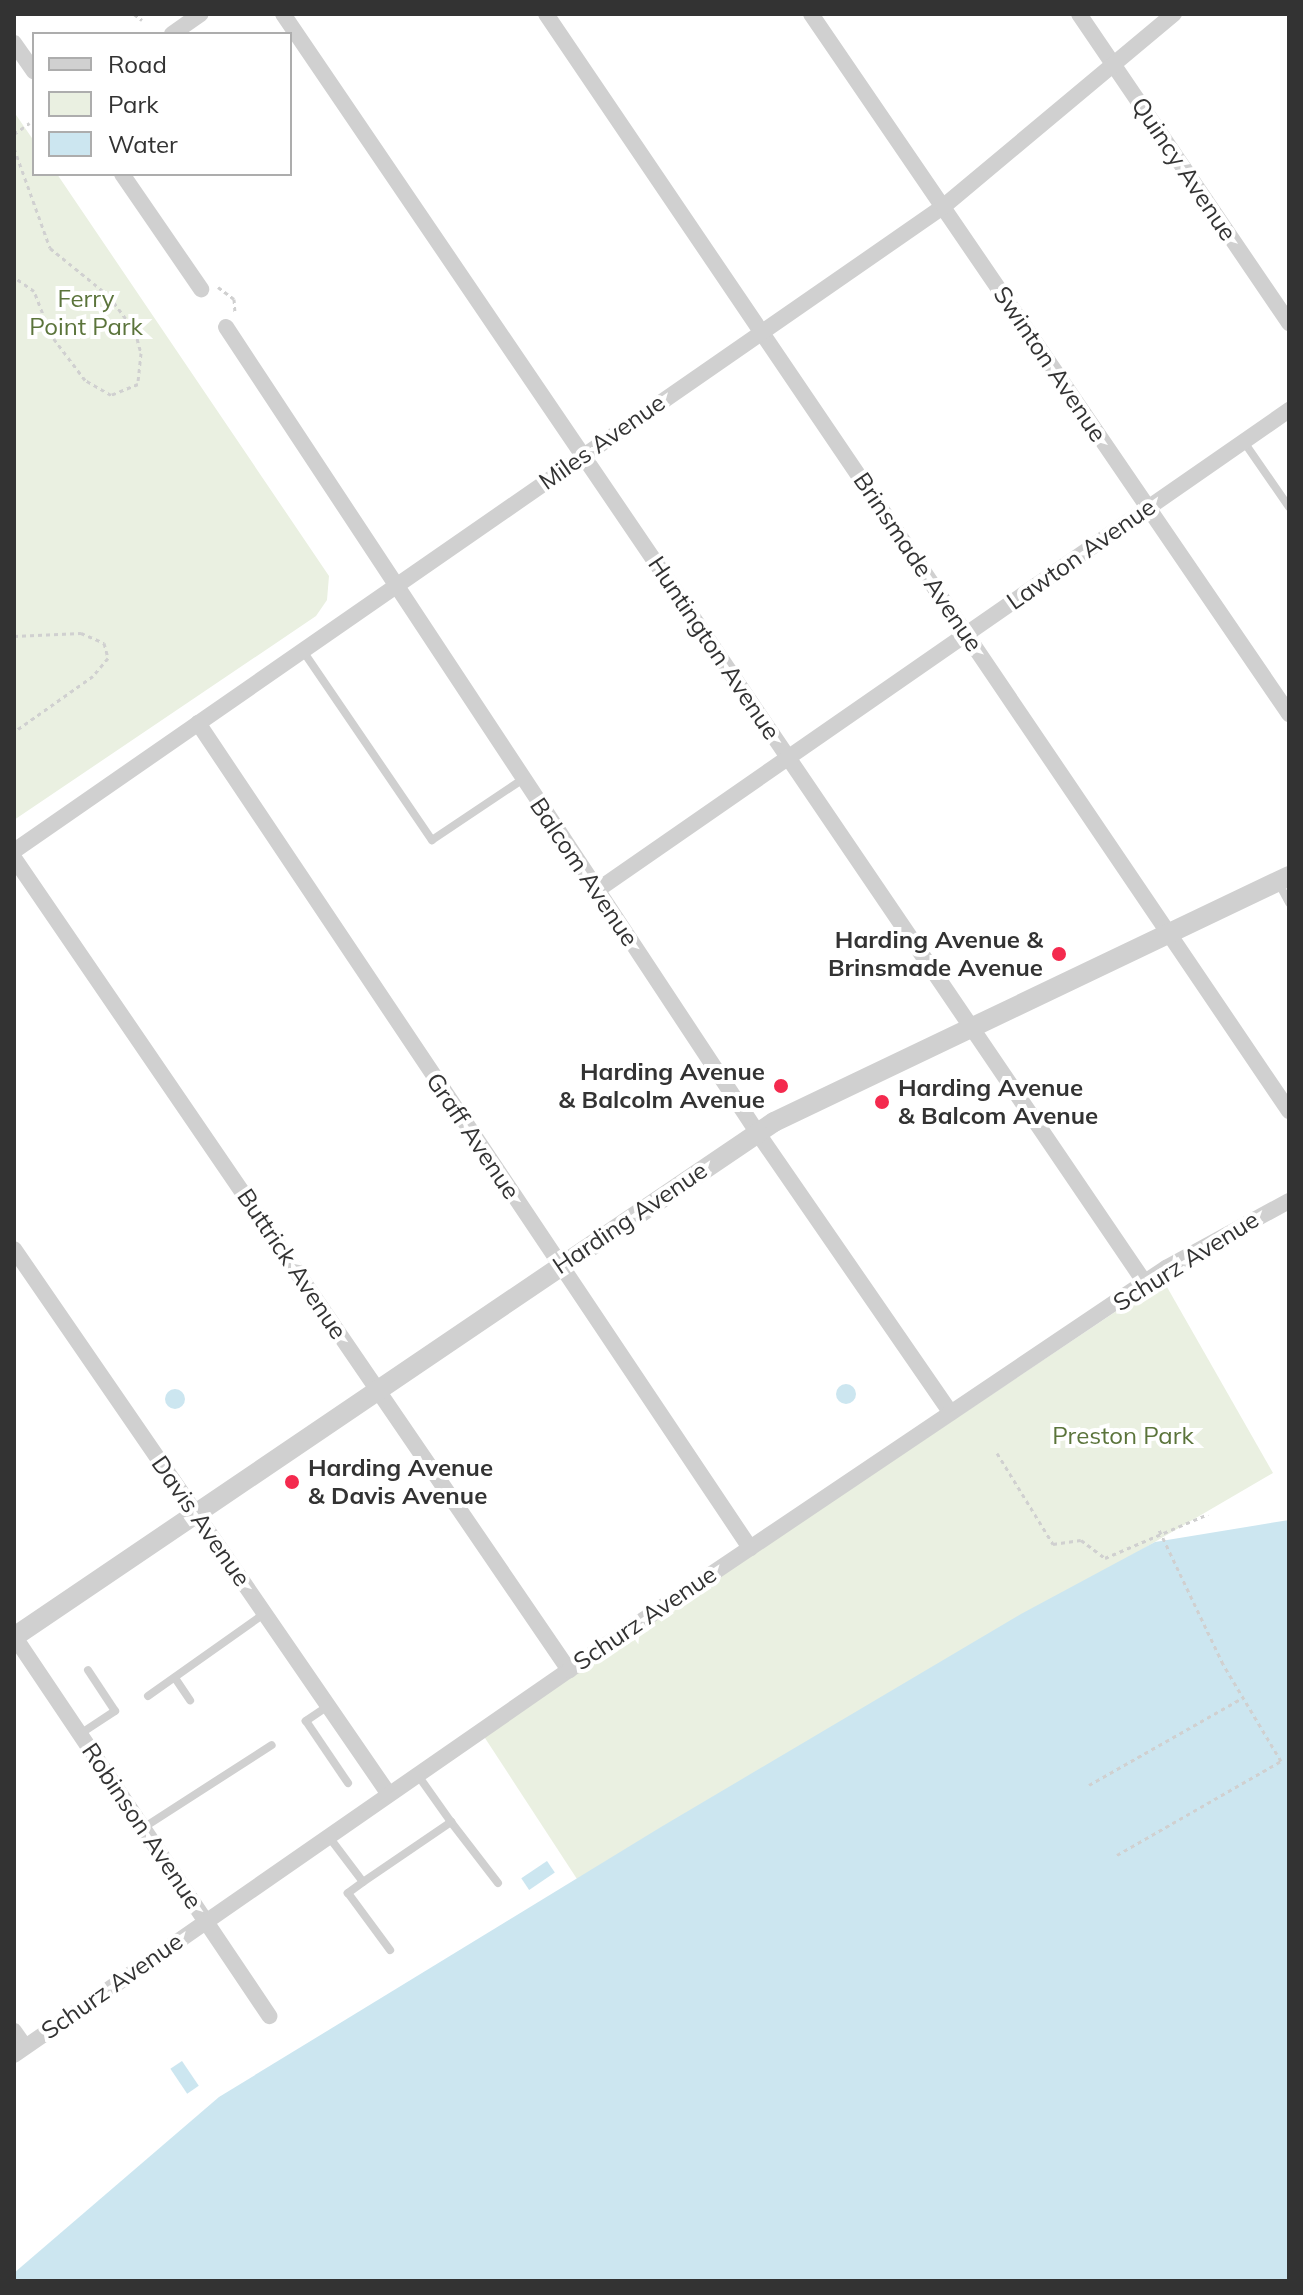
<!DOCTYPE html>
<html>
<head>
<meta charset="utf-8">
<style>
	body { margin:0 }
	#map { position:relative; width:1303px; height:2295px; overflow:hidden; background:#fff; font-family:Mulish,sans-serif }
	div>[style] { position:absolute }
	.green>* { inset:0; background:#eaf0e1 }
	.water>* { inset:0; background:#cce6f0; transform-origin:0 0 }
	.round { border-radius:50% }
	.path>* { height:3px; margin-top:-1.5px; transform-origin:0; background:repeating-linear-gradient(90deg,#d0d0d0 0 4px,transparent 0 8px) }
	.service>* { height:8px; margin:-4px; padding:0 4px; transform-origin:4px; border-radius:4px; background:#d0d0d0 }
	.minor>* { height:16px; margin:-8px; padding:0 8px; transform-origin:8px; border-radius:8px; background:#d0d0d0 }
	.tertiary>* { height:20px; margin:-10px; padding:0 10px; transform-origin:10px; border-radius:10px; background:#d0d0d0 }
	.dots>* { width:22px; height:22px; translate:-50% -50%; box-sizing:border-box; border:4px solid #fff; border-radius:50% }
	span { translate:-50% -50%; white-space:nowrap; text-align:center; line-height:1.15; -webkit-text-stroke:8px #fff; paint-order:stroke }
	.street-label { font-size:24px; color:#333 }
	.park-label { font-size:24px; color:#5b743b }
	.poi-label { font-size:24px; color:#333; font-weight:700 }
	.right { translate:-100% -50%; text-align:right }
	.left { translate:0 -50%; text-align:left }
	.frame { position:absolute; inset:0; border:16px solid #333; pointer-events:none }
	.legend { position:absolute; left:32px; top:32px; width:260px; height:144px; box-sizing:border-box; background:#fff; border:2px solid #adadad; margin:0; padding:10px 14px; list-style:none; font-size:24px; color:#333 }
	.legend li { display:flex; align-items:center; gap:16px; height:40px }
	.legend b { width:40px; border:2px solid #adadad }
</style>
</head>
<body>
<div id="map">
	<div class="green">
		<i style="clip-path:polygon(14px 112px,34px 141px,34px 174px,57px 174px,329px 576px,327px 600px,316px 616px,14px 820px)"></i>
		<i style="clip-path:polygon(1163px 1280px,1273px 1473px,577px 1879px,483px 1735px)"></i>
	</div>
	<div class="water">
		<i class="round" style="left:836px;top:1384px;width:20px;height:20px"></i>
		<i class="round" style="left:165px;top:1389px;width:20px;height:20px"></i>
		<i style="clip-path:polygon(1289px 1520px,1289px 2281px,14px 2281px,14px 2273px,219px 2097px,661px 1827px,1021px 1614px,1155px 1542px)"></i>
		<i style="left:547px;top:1861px;width:14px;height:31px;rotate:56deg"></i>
		<i style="left:182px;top:2061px;width:30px;height:14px;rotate:56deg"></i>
	</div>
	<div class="path">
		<i style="left:134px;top:14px;width:10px;rotate:37deg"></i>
		<i style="left:14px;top:134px;width:19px;rotate:-35deg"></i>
		<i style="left:14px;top:148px;width:106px;rotate:70.2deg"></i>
		<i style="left:50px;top:248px;width:76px;rotate:39.1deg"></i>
		<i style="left:109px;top:296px;width:44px;rotate:53.4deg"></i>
		<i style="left:135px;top:331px;width:23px;rotate:75deg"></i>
		<i style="left:141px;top:353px;width:31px;rotate:96deg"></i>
		<i style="left:138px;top:384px;width:29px;rotate:158deg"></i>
		<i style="left:111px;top:395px;width:30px;rotate:-150deg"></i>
		<i style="left:85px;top:380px;width:56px;rotate:-127.1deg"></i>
		<i style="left:51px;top:335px;width:47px;rotate:-111.1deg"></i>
		<i style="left:34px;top:291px;width:24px;rotate:-145deg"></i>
		<i style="left:218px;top:287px;width:20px;rotate:37deg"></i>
		<i style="left:234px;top:299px;width:15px;rotate:86deg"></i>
		<i style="left:14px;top:636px;width:67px;rotate:-2.6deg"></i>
		<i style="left:81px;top:633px;width:25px;rotate:23deg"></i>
		<i style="left:104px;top:643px;width:16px;rotate:75deg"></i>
		<i style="left:108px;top:658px;width:23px;rotate:130deg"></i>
		<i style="left:93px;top:676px;width:97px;rotate:144.7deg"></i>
		<i style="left:997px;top:1453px;width:107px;rotate:58.4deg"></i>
		<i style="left:1053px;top:1544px;width:28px;rotate:-8deg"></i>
		<i style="left:1081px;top:1540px;width:30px;rotate:37deg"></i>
		<i style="left:1105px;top:1558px;width:112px;rotate:-23.1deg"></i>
		<i style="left:1089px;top:1785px;width:178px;rotate:-29.6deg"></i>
		<i style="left:1117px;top:1855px;width:189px;rotate:-29.8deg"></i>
		<i style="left:1281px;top:1761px;width:113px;rotate:-120.9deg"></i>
		<i style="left:1223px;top:1664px;width:151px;rotate:-115.5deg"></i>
	</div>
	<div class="service">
		<i style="left:1244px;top:442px;width:79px;rotate:55.3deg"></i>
		<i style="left:303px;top:651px;width:229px;rotate:55.7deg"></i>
		<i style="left:432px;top:840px;width:110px;rotate:-33.8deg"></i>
		<i style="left:1278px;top:882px;width:24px;rotate:62deg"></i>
		<i style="left:175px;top:1678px;width:27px;rotate:56deg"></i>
		<i style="left:148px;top:1696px;width:142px;rotate:-35.3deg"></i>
		<i style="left:328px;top:1706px;width:27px;rotate:146deg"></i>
		<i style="left:306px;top:1721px;width:75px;rotate:55.9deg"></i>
		<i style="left:80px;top:1734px;width:42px;rotate:-33.3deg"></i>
		<i style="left:115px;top:1711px;width:49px;rotate:-123.4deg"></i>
		<i style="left:451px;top:1822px;width:77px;rotate:52.4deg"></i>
		<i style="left:143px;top:1828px;width:153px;rotate:-32.8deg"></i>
		<i style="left:329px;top:1837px;width:56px;rotate:52.9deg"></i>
		<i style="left:363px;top:1882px;width:107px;rotate:-34.3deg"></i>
		<i style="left:451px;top:1822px;width:59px;rotate:-125.3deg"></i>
		<i style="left:363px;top:1882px;width:19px;rotate:144deg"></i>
		<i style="left:348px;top:1893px;width:71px;rotate:53.6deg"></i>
	</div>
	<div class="minor">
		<i style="left:283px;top:14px;width:1534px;rotate:55.81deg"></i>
		<i style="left:546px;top:14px;width:1325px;rotate:55.89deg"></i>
		<i style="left:811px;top:14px;width:848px;rotate:55.67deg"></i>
		<i style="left:1079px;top:14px;width:374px;rotate:55.8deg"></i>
		<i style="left:172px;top:34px;width:35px;rotate:-35deg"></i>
		<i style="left:14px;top:43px;width:35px;rotate:55deg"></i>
		<i style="left:122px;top:174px;width:140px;rotate:55.5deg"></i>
		<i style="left:226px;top:327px;width:964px;rotate:56.59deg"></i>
		<i style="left:757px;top:1132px;width:341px;rotate:55.4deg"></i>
		<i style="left:198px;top:723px;width:993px;rotate:56.21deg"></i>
		<i style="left:14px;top:851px;width:1132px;rotate:-34.74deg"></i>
		<i style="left:944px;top:206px;width:300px;rotate:-39.9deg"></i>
		<i style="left:14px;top:858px;width:984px;rotate:55.65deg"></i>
		<i style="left:596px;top:891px;width:844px;rotate:-34.76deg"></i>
		<i style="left:14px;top:1249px;width:660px;rotate:55.49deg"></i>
		<i style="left:14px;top:1636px;width:458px;rotate:56.1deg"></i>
		<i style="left:14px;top:2031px;width:19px;rotate:55deg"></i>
		<i style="left:14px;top:2055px;width:675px;rotate:-34.75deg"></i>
		<i style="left:569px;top:1670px;width:720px;rotate:-33.96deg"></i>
		<i style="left:1166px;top:1268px;width:140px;rotate:-28.6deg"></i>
	</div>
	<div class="tertiary">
		<i style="left:14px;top:1637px;width:918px;rotate:-34.12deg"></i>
		<i style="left:774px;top:1122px;width:571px;rotate:-25.53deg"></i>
	</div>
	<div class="dots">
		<i style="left:1059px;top:954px;background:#f42a4e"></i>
		<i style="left:781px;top:1086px;background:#f42a4e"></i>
		<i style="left:882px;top:1102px;background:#f42a4e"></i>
		<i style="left:292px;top:1482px;background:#f42a4e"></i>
	</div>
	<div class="street-label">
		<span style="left:1184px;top:169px;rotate:56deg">Quincy Avenue</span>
		<span style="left:1050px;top:364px;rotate:56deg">Swinton Avenue</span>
		<span style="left:602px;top:442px;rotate:-35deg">Miles Avenue</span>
		<span style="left:1081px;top:554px;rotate:-35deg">Lawton Avenue</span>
		<span style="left:918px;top:562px;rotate:56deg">Brinsmade Avenue</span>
		<span style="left:714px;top:648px;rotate:56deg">Huntington Avenue</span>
		<span style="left:584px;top:872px;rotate:56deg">Balcom Avenue</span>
		<span style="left:473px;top:1136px;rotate:56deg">Graff Avenue</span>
		<span style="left:630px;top:1218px;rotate:-34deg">Harding Avenue</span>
		<span style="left:1186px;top:1261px;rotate:-32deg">Schurz Avenue</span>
		<span style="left:292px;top:1264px;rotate:56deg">Buttrick Avenue</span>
		<span style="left:201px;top:1521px;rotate:55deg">Davis Avenue</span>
		<span style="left:645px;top:1618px;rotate:-34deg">Schurz Avenue</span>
		<span style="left:142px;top:1826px;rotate:56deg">Robinson Avenue</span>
		<span style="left:112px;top:1986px;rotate:-35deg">Schurz Avenue</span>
	</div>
	<div class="park-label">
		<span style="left:86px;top:313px">Ferry<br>Point Park</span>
		<span style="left:1123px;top:1436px">Preston Park</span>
	</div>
	<div class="poi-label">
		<span class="right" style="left:1043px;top:954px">Harding Avenue &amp;<br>Brinsmade Avenue</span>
		<span class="right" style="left:765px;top:1086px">Harding Avenue<br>&amp; Balcolm Avenue</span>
		<span class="left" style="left:898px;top:1102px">Harding Avenue<br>&amp; Balcom Avenue</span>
		<span class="left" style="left:308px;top:1482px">Harding Avenue<br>&amp; Davis Avenue</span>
	</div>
	<div class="frame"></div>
	<ul class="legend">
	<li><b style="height:10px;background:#d0d0d0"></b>Road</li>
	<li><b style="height:22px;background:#eaf0e1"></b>Park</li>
	<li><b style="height:22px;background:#cce6f0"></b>Water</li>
	</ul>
</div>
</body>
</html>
